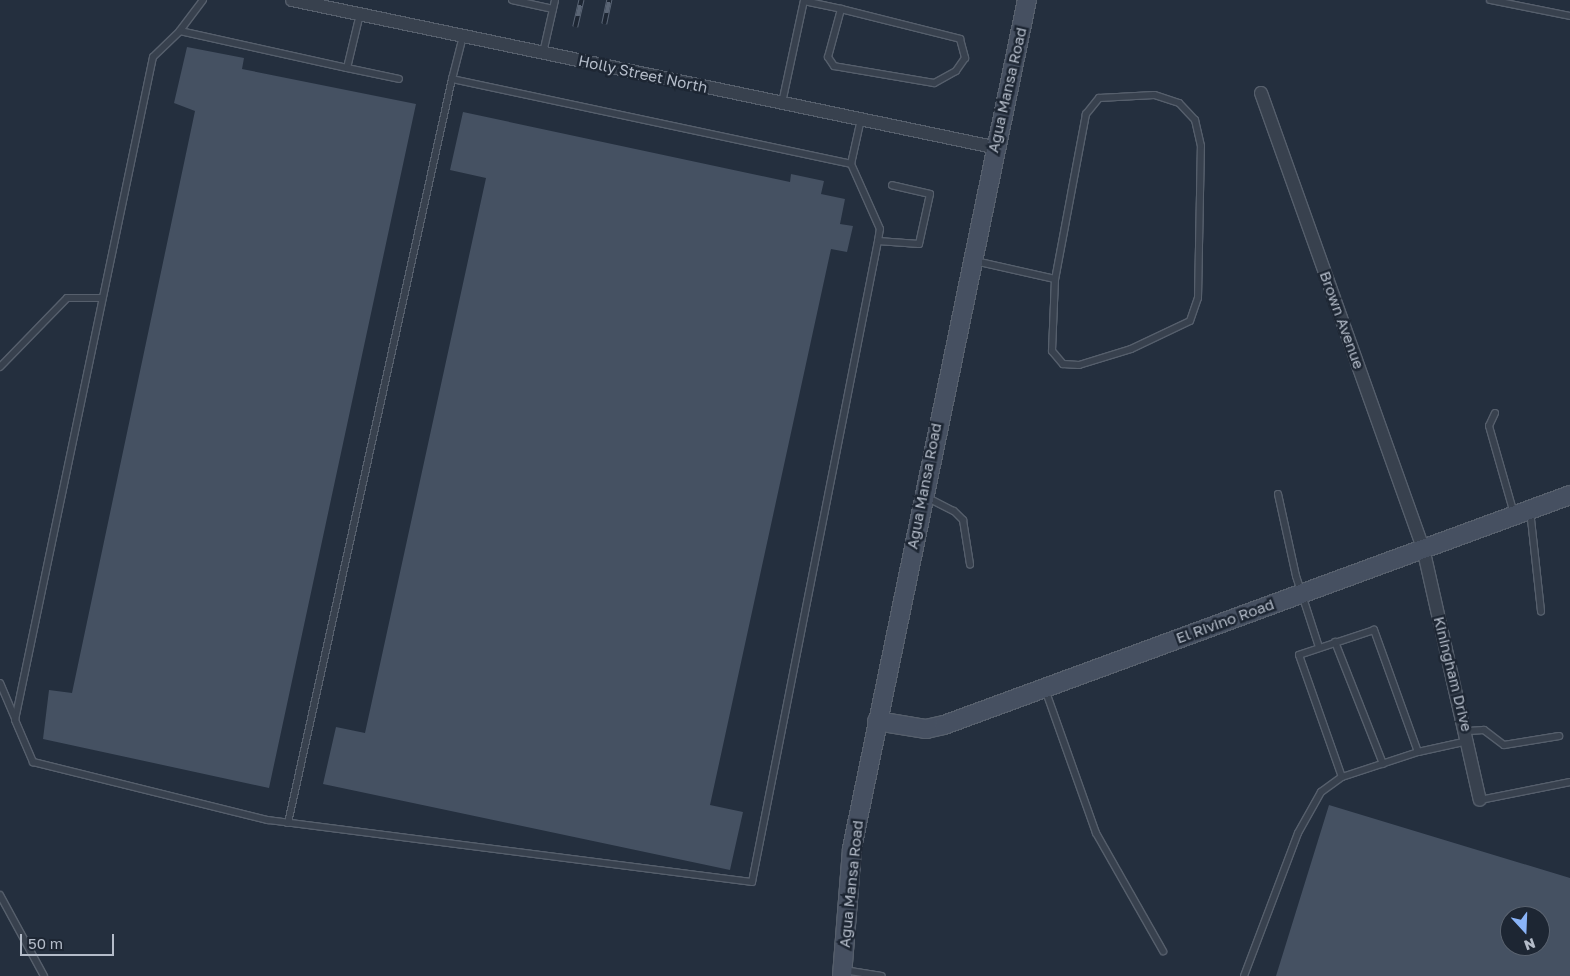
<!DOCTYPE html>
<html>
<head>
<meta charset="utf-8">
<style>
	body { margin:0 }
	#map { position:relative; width:1570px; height:976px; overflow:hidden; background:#242f3e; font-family:"Golos Text",sans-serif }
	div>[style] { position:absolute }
	.building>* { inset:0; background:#455162 }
	.roads { filter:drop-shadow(1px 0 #565f6c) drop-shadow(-1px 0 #565f6c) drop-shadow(0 1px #565f6c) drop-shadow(0 -1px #565f6c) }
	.lane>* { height:6px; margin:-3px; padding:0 3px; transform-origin:3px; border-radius:3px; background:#38414e }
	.street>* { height:12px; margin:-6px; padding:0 6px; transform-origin:6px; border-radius:6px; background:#38414e }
	.secondary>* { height:18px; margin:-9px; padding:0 9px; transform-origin:9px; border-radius:9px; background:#465061 }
	.rail>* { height:5.5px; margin-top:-2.75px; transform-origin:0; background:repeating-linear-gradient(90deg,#1d2633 0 11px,#5a6575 0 22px); box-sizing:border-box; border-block:1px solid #5a6575 }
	span { translate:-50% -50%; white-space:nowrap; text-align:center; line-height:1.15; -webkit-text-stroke:5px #1d2633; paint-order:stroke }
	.street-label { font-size:15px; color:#b4bcc9 }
	.north { position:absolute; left:1500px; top:906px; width:50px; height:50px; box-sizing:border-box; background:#1d2633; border:1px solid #59626f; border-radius:50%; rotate:160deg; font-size:14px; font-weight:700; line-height:20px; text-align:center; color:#b4bcc9 }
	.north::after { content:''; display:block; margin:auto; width:18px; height:22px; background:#8ab4f8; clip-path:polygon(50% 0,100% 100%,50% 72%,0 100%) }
	.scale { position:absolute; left:20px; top:934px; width:94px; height:22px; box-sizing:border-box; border:2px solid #b4bcc9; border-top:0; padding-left:6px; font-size:15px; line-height:18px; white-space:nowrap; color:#b4bcc9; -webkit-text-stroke:4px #1d2633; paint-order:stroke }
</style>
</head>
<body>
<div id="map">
	<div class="building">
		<i style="clip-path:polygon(187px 47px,244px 58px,242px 69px,416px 104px,269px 788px,43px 739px,49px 690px,72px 693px,195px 111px,174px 103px)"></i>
		<i style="clip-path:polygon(463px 112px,790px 182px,791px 174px,824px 181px,821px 194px,845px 199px,840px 224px,853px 226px,847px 252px,831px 249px,710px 805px,743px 812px,730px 870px,323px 784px,336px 727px,365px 733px,486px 178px,450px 170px)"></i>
		<i style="clip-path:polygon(evenodd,1329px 805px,1570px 878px,1570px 976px,1276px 976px,1329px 805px,1510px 916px,1540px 916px,1540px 946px,1510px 946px,1510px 916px)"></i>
	</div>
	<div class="roads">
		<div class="lane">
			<i style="left:203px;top:0;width:39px;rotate:127deg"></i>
			<i style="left:180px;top:31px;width:171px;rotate:12.5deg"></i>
			<i style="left:347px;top:68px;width:56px;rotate:-76.5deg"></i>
			<i style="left:512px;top:0;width:42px;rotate:12.4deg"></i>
			<i style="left:1490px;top:0;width:82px;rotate:11.3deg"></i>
			<i style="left:804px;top:1px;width:38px;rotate:12deg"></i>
			<i style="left:841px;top:9px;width:123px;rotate:14.1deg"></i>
			<i style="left:960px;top:39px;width:20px;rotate:75deg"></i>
			<i style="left:965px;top:58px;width:16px;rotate:125deg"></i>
			<i style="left:956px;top:71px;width:25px;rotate:151deg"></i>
			<i style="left:934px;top:83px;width:101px;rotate:-170.4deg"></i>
			<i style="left:834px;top:66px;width:11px;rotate:-124deg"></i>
			<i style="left:828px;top:57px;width:50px;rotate:-74.8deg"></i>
			<i style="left:180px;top:31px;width:37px;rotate:136deg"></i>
			<i style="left:153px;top:57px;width:677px;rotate:101.76deg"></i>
			<i style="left:15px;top:720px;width:46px;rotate:66.8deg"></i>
			<i style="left:33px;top:762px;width:242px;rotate:13.9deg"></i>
			<i style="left:268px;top:820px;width:488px;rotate:7.3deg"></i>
			<i style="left:752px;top:882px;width:653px;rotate:-78.88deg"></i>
			<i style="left:878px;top:241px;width:12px;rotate:-81deg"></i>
			<i style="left:880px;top:229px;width:71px;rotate:-114deg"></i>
			<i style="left:851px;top:164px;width:46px;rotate:-77.5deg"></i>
			<i style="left:463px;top:36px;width:44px;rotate:104.3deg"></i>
			<i style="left:452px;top:79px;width:408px;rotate:12deg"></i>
			<i style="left:543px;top:53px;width:54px;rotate:-77.2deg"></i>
			<i style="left:347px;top:68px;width:53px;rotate:11.9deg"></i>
			<i style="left:782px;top:103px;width:105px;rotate:-77.9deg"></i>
			<i style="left:878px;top:241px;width:41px;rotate:4.2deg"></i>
			<i style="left:919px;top:244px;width:51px;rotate:-77.6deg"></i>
			<i style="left:930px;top:194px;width:39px;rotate:-167deg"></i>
			<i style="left:975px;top:261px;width:82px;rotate:12.7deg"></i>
			<i style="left:1055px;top:279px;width:72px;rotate:92.4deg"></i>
			<i style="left:1052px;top:351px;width:17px;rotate:50deg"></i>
			<i style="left:1063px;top:364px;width:16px;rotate:4deg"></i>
			<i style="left:1079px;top:365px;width:54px;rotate:-17.1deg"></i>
			<i style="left:1131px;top:349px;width:65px;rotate:-25.4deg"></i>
			<i style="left:1190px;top:321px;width:24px;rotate:-71deg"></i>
			<i style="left:1198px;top:298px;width:152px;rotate:-88.9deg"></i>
			<i style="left:1201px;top:146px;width:27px;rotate:-103deg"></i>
			<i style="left:1195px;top:120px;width:23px;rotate:-133deg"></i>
			<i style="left:1179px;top:103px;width:26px;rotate:-162deg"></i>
			<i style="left:1154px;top:95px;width:55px;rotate:176.9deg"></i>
			<i style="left:1099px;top:98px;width:21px;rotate:129deg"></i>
			<i style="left:1086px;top:114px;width:168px;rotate:100.6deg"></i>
			<i style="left:0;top:367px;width:96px;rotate:-45.8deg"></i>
			<i style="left:67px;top:298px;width:34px"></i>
			<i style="left:1495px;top:413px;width:14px;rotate:115deg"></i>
			<i style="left:1489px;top:426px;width:91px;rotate:74.1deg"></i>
			<i style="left:1278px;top:494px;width:84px;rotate:77.6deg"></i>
			<i style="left:1296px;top:576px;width:75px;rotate:72.1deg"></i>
			<i style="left:926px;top:497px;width:31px;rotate:27deg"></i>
			<i style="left:954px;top:511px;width:13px;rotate:45deg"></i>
			<i style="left:963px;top:520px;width:45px;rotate:81deg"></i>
			<i style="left:1530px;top:510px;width:102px;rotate:83.8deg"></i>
			<i style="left:1335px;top:642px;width:131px;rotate:68.5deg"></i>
			<i style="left:0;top:683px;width:39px;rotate:67deg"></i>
			<i style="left:1045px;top:689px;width:153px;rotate:70.5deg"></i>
			<i style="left:1096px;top:833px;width:136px;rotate:60.4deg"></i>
			<i style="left:1468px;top:731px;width:16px;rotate:-4deg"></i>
			<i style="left:1484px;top:730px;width:25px;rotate:37deg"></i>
			<i style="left:1504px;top:745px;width:56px;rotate:-9.3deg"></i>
			<i style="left:1418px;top:752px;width:51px;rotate:-12.4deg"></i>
			<i style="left:1480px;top:800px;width:92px;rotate:-11.3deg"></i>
			<i style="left:288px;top:823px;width:762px;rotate:-77.57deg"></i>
			<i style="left:0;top:895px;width:92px;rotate:61.5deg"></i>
			<i style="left:844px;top:970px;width:38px;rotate:9deg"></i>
			<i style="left:1244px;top:976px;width:153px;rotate:-69.3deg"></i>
			<i style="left:1298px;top:833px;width:47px;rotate:-60.7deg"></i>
			<i style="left:1321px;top:792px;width:26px;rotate:-36deg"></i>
			<i style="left:1342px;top:777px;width:80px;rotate:-18.2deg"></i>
			<i style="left:1418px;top:752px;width:130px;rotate:-109.8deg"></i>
			<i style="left:1374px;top:630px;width:79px;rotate:161.6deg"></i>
			<i style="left:1299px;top:655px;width:129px;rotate:70.6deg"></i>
		</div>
		<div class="street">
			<i style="left:292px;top:0;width:716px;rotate:11.84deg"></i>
			<i style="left:1261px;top:93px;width:483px;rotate:70.4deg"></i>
			<i style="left:1423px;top:548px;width:258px;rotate:77.3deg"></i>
		</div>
		<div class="secondary">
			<i style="left:877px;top:721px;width:50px;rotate:9.3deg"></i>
			<i style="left:926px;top:729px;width:18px;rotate:-13deg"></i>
			<i style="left:944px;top:725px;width:667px;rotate:-20.17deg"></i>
			<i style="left:842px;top:976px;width:128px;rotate:-85.5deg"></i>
			<i style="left:852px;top:848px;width:866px;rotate:-78.34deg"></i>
		</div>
	</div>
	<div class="rail">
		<i style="left:604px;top:24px;width:25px;rotate:-78deg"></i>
		<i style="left:575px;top:27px;width:28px;rotate:-77deg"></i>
	</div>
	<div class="street-label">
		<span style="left:643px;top:74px;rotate:12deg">Holly Street North</span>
		<span style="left:1007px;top:90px;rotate:-77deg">Agua Mansa Road</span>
		<span style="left:1342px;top:320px;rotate:70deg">Brown Avenue</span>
		<span style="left:924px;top:486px;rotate:-79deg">Agua Mansa Road</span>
		<span style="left:1225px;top:621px;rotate:-20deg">El Rivino Road</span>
		<span style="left:1453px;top:674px;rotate:76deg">Kiningham Drive</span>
		<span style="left:851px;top:884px;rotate:-84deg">Agua Mansa Road</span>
	</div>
	<div class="north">N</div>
	<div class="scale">50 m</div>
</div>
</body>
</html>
